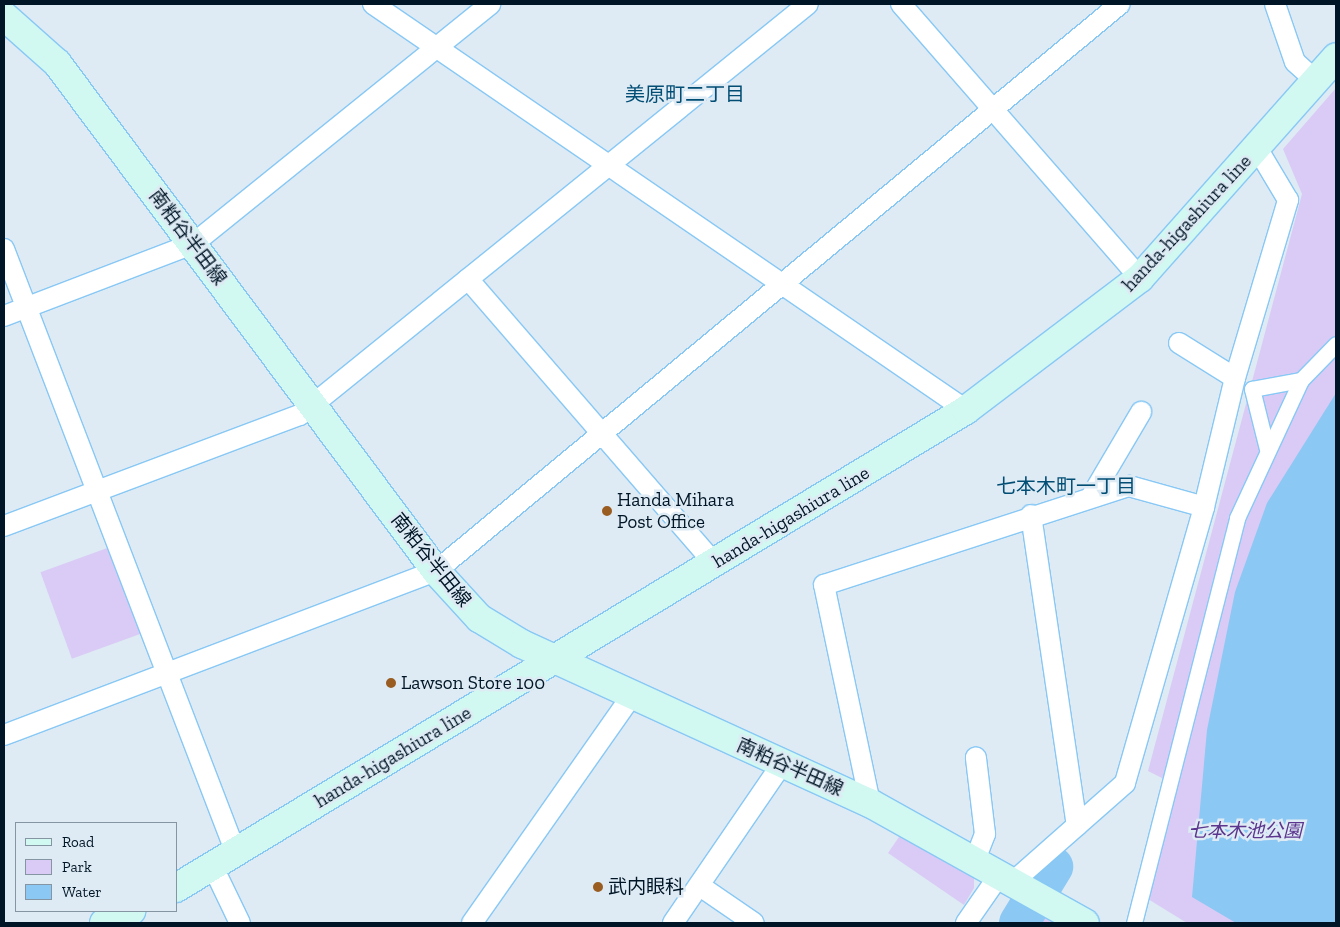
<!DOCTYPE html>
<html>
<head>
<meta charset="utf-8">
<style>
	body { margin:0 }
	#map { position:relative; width:1340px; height:927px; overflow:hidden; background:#deebf4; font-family:"Zilla Slab","Noto Sans JP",serif }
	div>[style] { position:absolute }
	.green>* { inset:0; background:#d9cbf5; transform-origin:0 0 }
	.water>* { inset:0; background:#8bc8f4 }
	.river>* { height:40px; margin:-20px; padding:0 20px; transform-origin:20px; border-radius:20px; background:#8bc8f4 }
	.roads { filter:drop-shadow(1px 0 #88c8f5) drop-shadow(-1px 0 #88c8f5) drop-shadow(0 1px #88c8f5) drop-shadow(0 -1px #88c8f5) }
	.pedestrian>* { height:15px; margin:-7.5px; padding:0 7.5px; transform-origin:7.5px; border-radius:7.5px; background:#fff }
	.minor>* { height:20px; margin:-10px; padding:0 10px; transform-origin:10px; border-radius:10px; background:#fff }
	.secondary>* { height:28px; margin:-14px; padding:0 14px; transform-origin:14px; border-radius:14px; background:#d1f8f1 }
	.dots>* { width:14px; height:14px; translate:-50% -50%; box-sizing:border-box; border:2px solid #deebf4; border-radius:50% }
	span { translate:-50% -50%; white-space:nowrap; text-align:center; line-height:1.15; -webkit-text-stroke:5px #deebf4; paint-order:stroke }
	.street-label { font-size:19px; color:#001626 }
	.poi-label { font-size:19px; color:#001626 }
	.left { translate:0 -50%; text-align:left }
	.park-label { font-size:19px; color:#5c358e; font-style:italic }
	.neighbourhood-label { font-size:20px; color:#014d74 }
	.frame { position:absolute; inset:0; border:5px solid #001626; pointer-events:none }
	.legend { position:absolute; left:15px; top:822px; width:162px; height:90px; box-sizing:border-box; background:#deebf4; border:1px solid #8596a2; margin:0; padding:6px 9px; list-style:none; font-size:15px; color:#001626 }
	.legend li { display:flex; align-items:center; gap:10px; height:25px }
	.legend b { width:25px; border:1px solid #8596a2 }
</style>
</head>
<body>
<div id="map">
	<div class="green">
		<i style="clip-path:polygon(1336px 88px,1336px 923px,1187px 923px,1135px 891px,1164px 779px,1148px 771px,1302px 194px,1283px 149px)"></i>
		<i style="left:110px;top:547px;width:92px;height:74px;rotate:70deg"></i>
		<i style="clip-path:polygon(901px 834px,974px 878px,974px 888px,964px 905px,888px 853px)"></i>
		<i style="clip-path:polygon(1036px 907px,1064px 923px,1030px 923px)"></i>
	</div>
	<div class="water">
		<i style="clip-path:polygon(1336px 393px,1336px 923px,1236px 923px,1192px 897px,1207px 730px,1235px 592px,1267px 503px)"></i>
	</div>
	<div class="river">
		<i style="left:1019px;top:923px;width:66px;rotate:-58.7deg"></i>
	</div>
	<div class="roads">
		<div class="pedestrian">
			<i style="left:1267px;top:449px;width:62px;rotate:-104deg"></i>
			<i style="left:1252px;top:389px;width:50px;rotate:-10.4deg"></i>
			<i style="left:1134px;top:923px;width:418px;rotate:-75.7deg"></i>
			<i style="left:1237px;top:518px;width:152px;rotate:-65.1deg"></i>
			<i style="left:1301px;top:380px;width:50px;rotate:-45.8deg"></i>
		</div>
		<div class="minor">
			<i style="left:373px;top:4px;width:719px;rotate:34.4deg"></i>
			<i style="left:901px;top:4px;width:364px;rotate:48.9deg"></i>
			<i style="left:1275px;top:4px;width:61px;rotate:71deg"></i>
			<i style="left:1295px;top:62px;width:27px;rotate:42deg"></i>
			<i style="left:4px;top:249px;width:647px;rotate:68.99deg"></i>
			<i style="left:468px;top:279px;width:377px;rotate:49.1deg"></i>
			<i style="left:4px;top:316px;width:202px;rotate:-20.9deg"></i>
			<i style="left:193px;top:244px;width:382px;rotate:-38.9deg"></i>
			<i style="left:1179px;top:343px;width:66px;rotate:32deg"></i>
			<i style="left:1091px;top:497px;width:99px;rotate:-59.5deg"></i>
			<i style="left:1031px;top:515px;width:314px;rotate:81.6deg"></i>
			<i style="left:4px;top:526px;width:316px;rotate:-20.6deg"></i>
			<i style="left:300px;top:415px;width:653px;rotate:-38.97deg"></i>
			<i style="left:4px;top:735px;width:462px;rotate:-20.8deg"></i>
			<i style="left:436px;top:571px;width:888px;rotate:-39.66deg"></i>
			<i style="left:870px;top:803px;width:223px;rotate:-101.9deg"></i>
			<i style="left:824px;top:585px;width:321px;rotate:-18deg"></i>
			<i style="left:1129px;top:486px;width:78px;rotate:15.6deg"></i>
			<i style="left:1204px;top:507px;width:133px;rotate:-76.5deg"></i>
			<i style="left:1235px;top:378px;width:186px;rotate:-73.4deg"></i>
			<i style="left:1288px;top:200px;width:61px;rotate:-120.8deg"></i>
			<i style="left:975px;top:860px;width:28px;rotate:-69deg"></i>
			<i style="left:985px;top:834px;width:77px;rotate:-96.8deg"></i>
			<i style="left:213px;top:867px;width:62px;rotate:64.3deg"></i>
			<i style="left:1014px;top:881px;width:148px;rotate:-41.4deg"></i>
			<i style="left:1125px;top:783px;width:287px;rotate:-74deg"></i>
			<i style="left:700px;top:886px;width:65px;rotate:34.4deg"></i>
			<i style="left:472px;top:923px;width:279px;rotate:-54.9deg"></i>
			<i style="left:673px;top:923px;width:193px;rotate:-55.6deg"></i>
			<i style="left:966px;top:923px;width:60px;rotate:-55.2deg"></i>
		</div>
		<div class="secondary">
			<i style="left:4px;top:16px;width:71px;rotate:41.6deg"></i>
			<i style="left:57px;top:63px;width:634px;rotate:53.27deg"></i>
			<i style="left:436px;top:571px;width:64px;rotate:47.5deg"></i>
			<i style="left:479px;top:618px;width:50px;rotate:31.2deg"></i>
			<i style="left:522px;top:644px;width:383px;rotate:24.6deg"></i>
			<i style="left:870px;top:803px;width:246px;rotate:29.2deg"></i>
			<i style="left:176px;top:888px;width:923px;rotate:-31.18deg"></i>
			<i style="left:966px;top:410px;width:218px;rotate:-37.2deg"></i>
			<i style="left:1140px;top:278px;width:295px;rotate:-48.4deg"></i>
			<i style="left:104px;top:923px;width:30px;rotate:-24deg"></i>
		</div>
	</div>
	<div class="dots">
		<i style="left:607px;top:511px;background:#9a5d21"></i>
		<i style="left:391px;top:683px;background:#9a5d21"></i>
		<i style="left:598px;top:887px;background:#9a5d21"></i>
	</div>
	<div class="street-label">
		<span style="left:1187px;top:223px;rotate:-47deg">handa-higashiura line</span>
		<span style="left:188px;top:237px;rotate:53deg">南粕谷半田線</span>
		<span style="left:791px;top:517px;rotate:-31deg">handa-higashiura line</span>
		<span style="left:431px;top:560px;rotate:51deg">南粕谷半田線</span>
		<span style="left:393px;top:757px;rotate:-31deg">handa-higashiura line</span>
		<span style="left:790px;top:767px;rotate:24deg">南粕谷半田線</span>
	</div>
	<div class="poi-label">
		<span class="left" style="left:617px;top:511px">Handa Mihara<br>Post Office</span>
		<span class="left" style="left:401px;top:683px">Lawson Store 100</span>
		<span class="left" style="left:608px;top:887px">武内眼科</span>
	</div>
	<div class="park-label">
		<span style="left:1245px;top:831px">七本木池公園</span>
	</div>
	<div class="neighbourhood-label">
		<span style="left:685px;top:94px">美原町二丁目</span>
		<span style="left:1066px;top:486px">七本木町一丁目</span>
	</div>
	<div class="frame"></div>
	<ul class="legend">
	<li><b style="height:6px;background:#d1f8f1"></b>Road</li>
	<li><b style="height:14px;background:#d9cbf5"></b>Park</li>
	<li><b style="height:14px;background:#8bc8f4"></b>Water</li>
	</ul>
</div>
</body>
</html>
